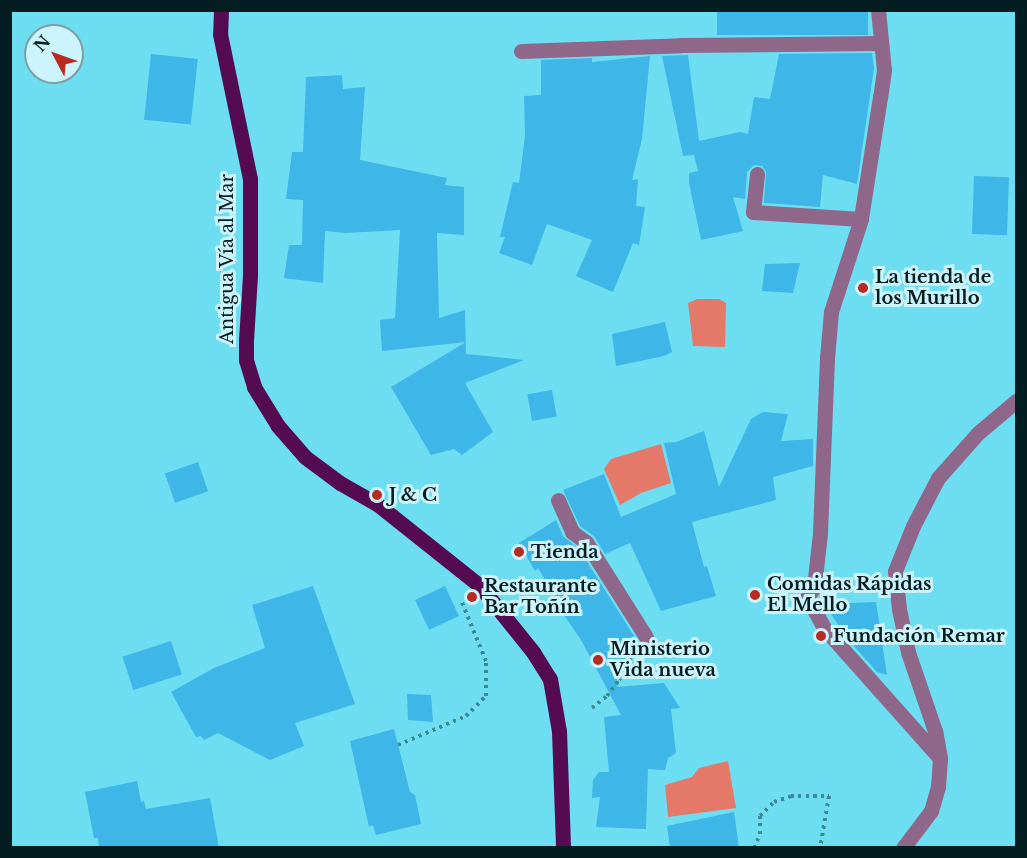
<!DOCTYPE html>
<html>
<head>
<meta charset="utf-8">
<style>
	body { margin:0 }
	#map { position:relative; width:1027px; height:858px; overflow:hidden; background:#6ddef1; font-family:"Libre Baskerville",serif }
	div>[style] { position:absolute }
	.green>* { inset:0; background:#e4796a }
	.building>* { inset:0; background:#3eb6e7; transform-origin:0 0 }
	.path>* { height:4px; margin-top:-2px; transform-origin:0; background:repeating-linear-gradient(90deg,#3e8895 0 3px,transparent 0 7.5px) }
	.minor>* { height:15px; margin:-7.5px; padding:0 7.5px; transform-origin:7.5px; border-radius:7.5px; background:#8e678a }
	.major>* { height:15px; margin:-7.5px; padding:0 7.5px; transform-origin:7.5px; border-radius:7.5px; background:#540b52 }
	.dots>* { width:16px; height:16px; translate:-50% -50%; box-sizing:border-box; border:3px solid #ccf4fc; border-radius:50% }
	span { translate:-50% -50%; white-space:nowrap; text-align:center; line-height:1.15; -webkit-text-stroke:6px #ccf4fc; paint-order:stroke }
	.street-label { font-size:18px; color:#041d21 }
	.poi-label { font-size:18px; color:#041d21; font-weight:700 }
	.left { translate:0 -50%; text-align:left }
	.frame { position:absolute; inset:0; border:12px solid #041d21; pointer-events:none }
	.north { position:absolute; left:24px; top:24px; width:60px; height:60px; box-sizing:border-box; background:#ccf4fc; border:2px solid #7c9ea4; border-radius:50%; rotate:311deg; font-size:16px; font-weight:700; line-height:24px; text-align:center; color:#041d21 }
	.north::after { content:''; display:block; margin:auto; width:21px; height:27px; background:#b92b20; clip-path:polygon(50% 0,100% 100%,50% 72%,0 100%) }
</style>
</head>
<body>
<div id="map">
	<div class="green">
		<i style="clip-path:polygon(697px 299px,719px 299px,726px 303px,725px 347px,693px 346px,688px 303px)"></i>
		<i style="clip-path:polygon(661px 444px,671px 483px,641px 493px,620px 505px,604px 469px,611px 459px)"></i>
		<i style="clip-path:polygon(728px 761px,736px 808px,668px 817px,665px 785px,692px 777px,699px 768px)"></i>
	</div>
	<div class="building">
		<i style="left:717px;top:10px;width:151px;height:25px"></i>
		<i style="clip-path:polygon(872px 53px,874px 68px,857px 184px,823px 175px,820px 207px,766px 203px,764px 203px,766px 171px,762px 166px,754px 165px,747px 172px,745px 199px,733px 197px,743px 231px,701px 240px,689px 183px,689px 173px,698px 171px,694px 155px,683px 156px,662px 56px,688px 55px,699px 141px,740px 132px,748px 134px,754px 97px,770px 99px,779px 54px)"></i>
		<i style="left:151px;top:54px;width:47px;height:66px;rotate:6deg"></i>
		<i style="clip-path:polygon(650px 56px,642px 139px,632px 180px,638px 179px,636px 206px,645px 207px,639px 245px,633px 243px,613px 292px,576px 276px,592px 240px,547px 224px,532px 265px,499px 253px,505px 237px,500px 237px,513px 182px,519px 183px,525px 136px,524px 96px,541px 95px,541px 60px,592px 58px,592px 62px)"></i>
		<i style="clip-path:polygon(342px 75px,343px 89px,365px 87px,360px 160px,447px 178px,445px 185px,464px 187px,464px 235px,437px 233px,439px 318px,465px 310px,466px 354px,524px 360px,465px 383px,493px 432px,462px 455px,454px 449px,431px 455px,391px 387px,466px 342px,382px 351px,380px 320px,395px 318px,400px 230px,346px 233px,325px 231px,323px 283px,284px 278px,289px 245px,302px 245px,303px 200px,286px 199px,292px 152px,303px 152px,306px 77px)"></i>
		<i style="left:974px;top:176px;width:35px;height:58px;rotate:2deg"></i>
		<i style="clip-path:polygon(800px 263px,793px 293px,762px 291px,765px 264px)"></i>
		<i style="clip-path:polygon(665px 322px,672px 352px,664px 356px,616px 366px,612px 334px)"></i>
		<i style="left:552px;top:390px;width:27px;height:25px;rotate:80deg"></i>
		<i style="clip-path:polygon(763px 412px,788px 414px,781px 441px,813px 439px,813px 466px,773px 477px,776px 500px,692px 522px,704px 567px,707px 566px,716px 596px,661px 611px,630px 543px,605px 554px,594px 536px,580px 526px,563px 490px,604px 474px,621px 517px,676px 494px,664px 443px,676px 442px,704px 431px,719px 487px,751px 419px)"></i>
		<i style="left:198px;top:462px;width:31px;height:35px;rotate:71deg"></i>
		<i style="clip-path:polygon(556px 520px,563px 536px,579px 549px,634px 636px,617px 687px,664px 683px,680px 708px,671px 709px,676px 753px,668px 758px,665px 770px,648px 769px,646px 829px,596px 827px,600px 797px,592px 798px,593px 780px,599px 772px,609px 772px,604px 717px,621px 715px,581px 640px,564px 615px,566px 614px,538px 568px,535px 571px,519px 543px)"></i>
		<i style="clip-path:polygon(313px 586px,355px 704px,295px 723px,304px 746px,270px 760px,218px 733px,204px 740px,201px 736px,196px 737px,171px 692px,214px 668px,265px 648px,252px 605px)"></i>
		<i style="left:445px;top:586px;width:33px;height:33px;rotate:65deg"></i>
		<i style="clip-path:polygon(876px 602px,887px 675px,877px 672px,845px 636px,825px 604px)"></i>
		<i style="left:171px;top:641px;width:35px;height:51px;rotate:72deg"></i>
		<i style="clip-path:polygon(407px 694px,431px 695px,433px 722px,408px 720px)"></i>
		<i style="clip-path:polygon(394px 729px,410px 792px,415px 795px,421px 824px,376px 835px,373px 825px,369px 827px,350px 741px)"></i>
		<i style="clip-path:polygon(137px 781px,141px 802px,144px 801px,146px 809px,210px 798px,219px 848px,99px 848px,98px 838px,94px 838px,85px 792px)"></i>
		<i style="clip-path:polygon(734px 812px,739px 848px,670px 848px,667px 826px)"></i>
	</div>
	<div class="path">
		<i style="left:592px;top:708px;width:19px;rotate:-39deg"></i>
		<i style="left:607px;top:696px;width:20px;rotate:-53deg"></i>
		<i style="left:619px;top:680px;width:29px;rotate:-63deg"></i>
		<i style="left:398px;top:745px;width:74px;rotate:-23.1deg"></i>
		<i style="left:466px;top:716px;width:28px;rotate:-45deg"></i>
		<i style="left:486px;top:696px;width:35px;rotate:-90deg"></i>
		<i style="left:486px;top:661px;width:66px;rotate:-112.3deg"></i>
		<i style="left:754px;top:848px;width:15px;rotate:-67deg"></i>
		<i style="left:760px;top:834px;width:18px;rotate:-90deg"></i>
		<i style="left:760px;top:816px;width:20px;rotate:-45deg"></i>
		<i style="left:774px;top:802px;width:18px;rotate:-19deg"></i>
		<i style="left:791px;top:796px;width:38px"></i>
		<i style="left:829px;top:796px;width:53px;rotate:99.8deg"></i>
	</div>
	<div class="minor">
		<i style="left:878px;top:10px;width:60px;rotate:84.3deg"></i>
		<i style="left:884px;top:70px;width:27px;rotate:98deg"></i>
		<i style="left:880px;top:97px;width:123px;rotate:98.9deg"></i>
		<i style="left:861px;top:219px;width:98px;rotate:107.9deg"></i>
		<i style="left:831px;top:312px;width:46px;rotate:95deg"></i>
		<i style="left:827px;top:358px;width:175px;rotate:92.3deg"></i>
		<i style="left:820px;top:533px;width:54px;rotate:96.3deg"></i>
		<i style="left:814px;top:587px;width:12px;rotate:125deg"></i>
		<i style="left:807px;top:597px;width:35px;rotate:61deg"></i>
		<i style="left:824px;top:628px;width:174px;rotate:48.3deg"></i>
		<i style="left:521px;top:51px;width:160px;rotate:-2.1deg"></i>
		<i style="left:681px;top:45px;width:200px;rotate:-0.6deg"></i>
		<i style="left:757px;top:174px;width:38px;rotate:96deg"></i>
		<i style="left:753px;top:212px;width:108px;rotate:3.7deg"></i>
		<i style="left:558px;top:500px;width:35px;rotate:66deg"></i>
		<i style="left:572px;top:532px;width:17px;rotate:36deg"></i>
		<i style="left:586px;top:542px;width:112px;rotate:57.7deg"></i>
		<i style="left:903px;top:848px;width:46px;rotate:-52.9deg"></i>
		<i style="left:931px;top:811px;width:25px;rotate:-74deg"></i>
		<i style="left:938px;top:787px;width:29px;rotate:-86deg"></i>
		<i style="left:940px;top:758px;width:27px;rotate:-100deg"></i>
		<i style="left:935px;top:731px;width:83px;rotate:-108.9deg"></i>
		<i style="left:908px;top:652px;width:44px;rotate:-101.8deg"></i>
		<i style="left:899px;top:609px;width:38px;rotate:-96deg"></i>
		<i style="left:895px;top:571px;width:48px;rotate:-68.2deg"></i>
		<i style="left:913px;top:526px;width:54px;rotate:-62.5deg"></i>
		<i style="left:938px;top:478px;width:60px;rotate:-48.4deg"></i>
		<i style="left:978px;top:433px;width:50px;rotate:-40.1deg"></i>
	</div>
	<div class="major">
		<i style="left:221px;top:10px;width:24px;rotate:92deg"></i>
		<i style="left:220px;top:34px;width:148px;rotate:78.3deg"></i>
		<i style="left:250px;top:179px;width:96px;rotate:90deg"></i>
		<i style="left:250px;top:275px;width:65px;rotate:93.5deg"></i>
		<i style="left:246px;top:340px;width:20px;rotate:90deg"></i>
		<i style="left:246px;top:360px;width:28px;rotate:73deg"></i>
		<i style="left:254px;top:387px;width:46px;rotate:58.4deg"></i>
		<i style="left:278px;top:426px;width:41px;rotate:48.9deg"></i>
		<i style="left:305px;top:457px;width:44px;rotate:36.6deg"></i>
		<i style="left:340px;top:483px;width:43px;rotate:29.6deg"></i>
		<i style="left:377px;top:504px;width:132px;rotate:38.5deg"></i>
		<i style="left:480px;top:586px;width:85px;rotate:51.2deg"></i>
		<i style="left:533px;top:652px;width:32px;rotate:58deg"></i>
		<i style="left:550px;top:679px;width:53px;rotate:80.2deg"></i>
		<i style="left:559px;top:731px;width:117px;rotate:88deg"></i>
	</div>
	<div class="dots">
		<i style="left:863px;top:288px;background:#b92b20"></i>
		<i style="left:377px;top:495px;background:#b92b20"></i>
		<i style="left:519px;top:552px;background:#b92b20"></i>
		<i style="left:755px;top:595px;background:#b92b20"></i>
		<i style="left:472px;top:597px;background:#b92b20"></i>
		<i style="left:821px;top:636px;background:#b92b20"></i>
		<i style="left:598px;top:660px;background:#b92b20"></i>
	</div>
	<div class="street-label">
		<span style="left:227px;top:259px;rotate:-90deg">Antigua Vía al Mar</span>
	</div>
	<div class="poi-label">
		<span class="left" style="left:875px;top:288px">La tienda de<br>los Murillo</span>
		<span class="left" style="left:389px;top:495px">J &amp; C</span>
		<span class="left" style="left:531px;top:552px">Tienda</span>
		<span class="left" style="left:767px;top:595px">Comidas Rápidas<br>El Mello</span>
		<span class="left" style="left:484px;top:597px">Restaurante<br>Bar Toñín</span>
		<span class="left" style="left:833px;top:636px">Fundación Remar</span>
		<span class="left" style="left:610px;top:660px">Ministerio<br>Vida nueva</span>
	</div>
	<div class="frame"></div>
	<div class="north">N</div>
</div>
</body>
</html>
